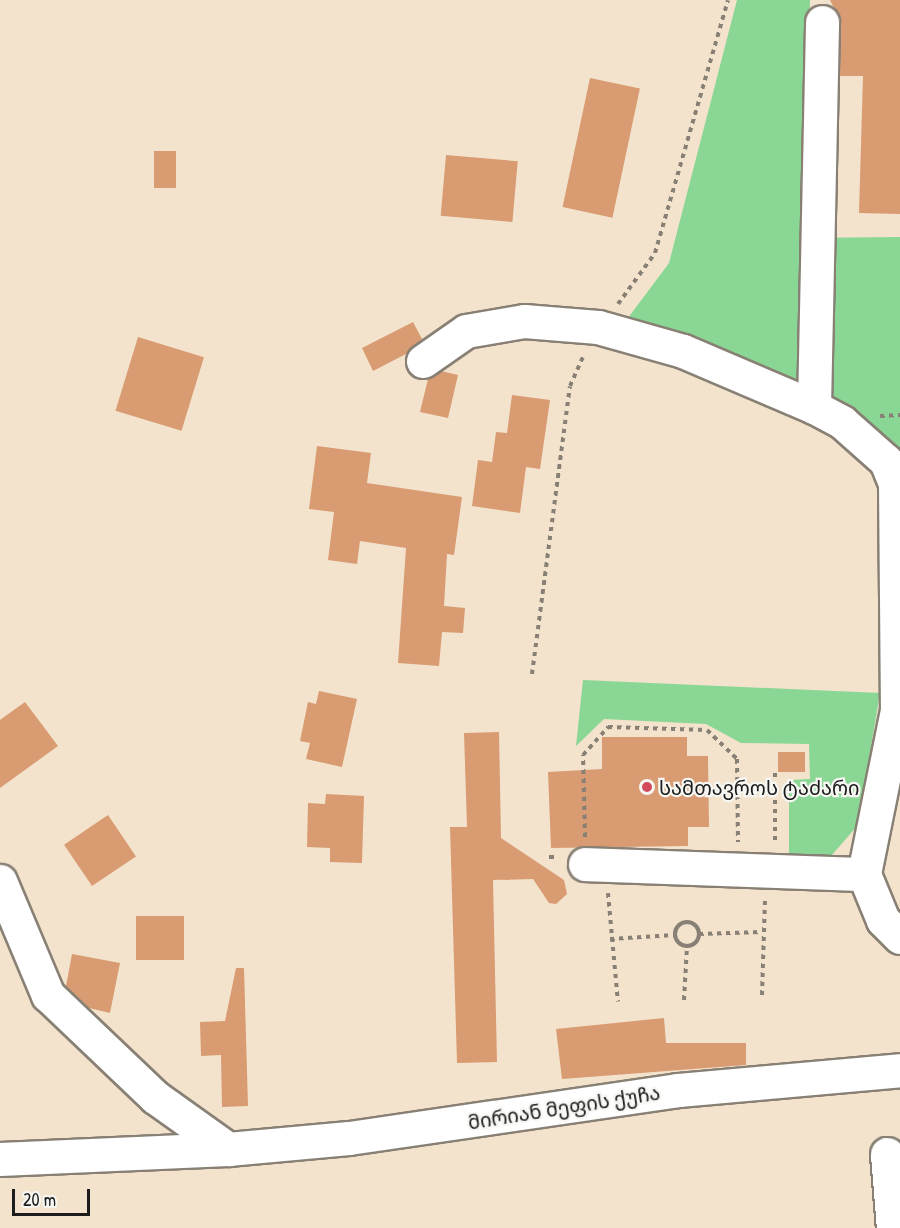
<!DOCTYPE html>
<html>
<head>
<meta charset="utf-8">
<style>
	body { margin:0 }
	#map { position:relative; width:900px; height:1228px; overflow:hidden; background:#f3e3cd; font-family:"Patrick Hand","Noto Sans Georgian",sans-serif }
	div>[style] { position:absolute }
	.green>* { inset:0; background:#8ad694 }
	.building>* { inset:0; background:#d99b71; transform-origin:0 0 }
	.path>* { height:4px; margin-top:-2px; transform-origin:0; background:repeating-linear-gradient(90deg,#888074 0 4.5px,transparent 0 9px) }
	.path>.ring { margin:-2px; padding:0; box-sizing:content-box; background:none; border:4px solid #888074; border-radius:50% }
	.roads { filter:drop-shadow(2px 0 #888074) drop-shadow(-2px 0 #888074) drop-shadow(0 2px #888074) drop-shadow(0 -2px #888074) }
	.minor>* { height:33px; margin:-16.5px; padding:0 16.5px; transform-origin:16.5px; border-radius:16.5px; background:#fff }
	.dots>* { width:16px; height:16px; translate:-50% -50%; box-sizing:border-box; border:3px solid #f6f6f2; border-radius:50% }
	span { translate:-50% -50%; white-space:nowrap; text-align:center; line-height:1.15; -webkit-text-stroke:4.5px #f6f6f2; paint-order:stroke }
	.poi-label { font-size:20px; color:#1c1c1c }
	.left { translate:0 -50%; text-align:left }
	.street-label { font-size:20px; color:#1c1c1c }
	.scale { position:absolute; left:12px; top:1189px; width:78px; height:27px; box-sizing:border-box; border:3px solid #1c1c1c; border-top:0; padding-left:8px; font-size:18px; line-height:21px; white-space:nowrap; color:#1c1c1c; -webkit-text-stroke:4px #f6f6f2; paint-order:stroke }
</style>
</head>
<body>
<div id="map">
	<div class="green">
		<i style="clip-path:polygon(737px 0,810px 0,802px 238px,900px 237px,900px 480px,795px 384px,625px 322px,669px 263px)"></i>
		<i style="clip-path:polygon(583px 680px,880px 693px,858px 825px,825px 863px,789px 862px,789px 780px,810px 779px,809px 744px,741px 743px,706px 724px,604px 719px,576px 746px)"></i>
	</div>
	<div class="building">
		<i style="clip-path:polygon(830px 0,900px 0,900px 214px,859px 213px,863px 76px,840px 76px,841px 22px)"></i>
		<i style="left:590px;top:78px;width:51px;height:132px;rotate:12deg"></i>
		<i style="left:154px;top:151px;width:22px;height:37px"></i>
		<i style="left:446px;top:155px;width:72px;height:61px;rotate:5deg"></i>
		<i style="clip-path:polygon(413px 322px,422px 339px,406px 354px,373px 371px,362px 348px)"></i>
		<i style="left:138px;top:337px;width:69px;height:77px;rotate:17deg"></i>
		<i style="clip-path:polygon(441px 371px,458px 375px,448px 418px,420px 412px,428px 379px)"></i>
		<i style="clip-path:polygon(512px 395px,550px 400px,540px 469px,526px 467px,520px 513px,472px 506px,478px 460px,492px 462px,496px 432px,507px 433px)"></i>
		<i style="clip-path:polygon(317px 446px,371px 453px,367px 483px,462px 497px,454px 555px,447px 554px,444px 606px,465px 608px,463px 633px,442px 632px,439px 666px,398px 663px,406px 548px,360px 541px,357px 564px,328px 560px,334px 512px,309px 509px)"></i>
		<i style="clip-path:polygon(319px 691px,357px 699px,342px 767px,306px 759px,310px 743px,300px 741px,308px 702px,316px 704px)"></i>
		<i style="clip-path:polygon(25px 702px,58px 746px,0 788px,0 720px)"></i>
		<i style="clip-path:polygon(499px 732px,501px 838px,564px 880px,567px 894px,556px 904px,549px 903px,533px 879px,493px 880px,497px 1062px,457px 1063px,450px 827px,467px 827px,464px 733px)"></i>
		<i style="clip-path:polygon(602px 737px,687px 737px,687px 756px,708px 756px,709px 827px,688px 827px,688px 846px,551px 848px,548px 772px,602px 769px)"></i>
		<i style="left:778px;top:752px;width:27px;height:20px"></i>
		<i style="clip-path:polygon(326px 794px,364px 796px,362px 863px,330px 862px,330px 848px,307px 847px,308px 803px,325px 804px)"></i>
		<i style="left:108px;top:815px;width:50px;height:53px;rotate:56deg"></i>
		<i style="left:136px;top:916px;width:48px;height:44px"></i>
		<i style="clip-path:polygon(72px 954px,120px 963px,110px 1013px,89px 1008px,66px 986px)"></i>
		<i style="clip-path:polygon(236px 968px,244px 968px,248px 1106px,222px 1107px,221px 1055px,201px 1056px,200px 1022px,225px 1021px)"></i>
		<i style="clip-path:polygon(664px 1018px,666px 1043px,746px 1043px,746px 1065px,562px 1079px,556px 1029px)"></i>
	</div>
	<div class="path">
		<i style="left:618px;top:304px;width:63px;rotate:-54deg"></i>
		<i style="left:655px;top:253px;width:263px;rotate:-73.9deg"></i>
		<i style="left:880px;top:416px;width:20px;rotate:-3deg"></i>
		<i style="left:532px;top:674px;width:290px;rotate:-82.5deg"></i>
		<i style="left:570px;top:386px;width:34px;rotate:-66deg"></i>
		<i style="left:775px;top:773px;width:71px;rotate:90deg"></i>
		<i style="left:585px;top:837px;width:82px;rotate:-91.4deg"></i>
		<i style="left:583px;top:755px;width:38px;rotate:-48deg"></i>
		<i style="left:608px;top:727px;width:99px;rotate:1.7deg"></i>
		<i style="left:707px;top:730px;width:42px;rotate:44deg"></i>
		<i style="left:737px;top:759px;width:83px;rotate:89.3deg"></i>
		<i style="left:549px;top:857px;width:8px"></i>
		<i style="left:608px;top:893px;width:109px;rotate:84.8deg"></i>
		<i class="ring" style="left:675px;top:922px;width:20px;height:20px"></i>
		<i style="left:699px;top:934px;width:62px;rotate:-1.8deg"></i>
		<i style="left:610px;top:939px;width:64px;rotate:-3.6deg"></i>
		<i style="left:762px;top:995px;width:98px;rotate:-88.2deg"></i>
		<i style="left:684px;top:1000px;width:53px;rotate:-86.8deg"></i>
	</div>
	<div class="roads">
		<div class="minor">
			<i style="left:423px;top:361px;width:52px;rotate:-34.9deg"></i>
			<i style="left:466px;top:331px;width:59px;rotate:-9.8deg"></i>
			<i style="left:524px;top:321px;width:74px;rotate:4.6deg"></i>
			<i style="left:598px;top:327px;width:88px;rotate:15.8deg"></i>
			<i style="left:683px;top:351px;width:142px;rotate:23.1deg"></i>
			<i style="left:814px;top:407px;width:32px;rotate:28deg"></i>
			<i style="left:842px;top:422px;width:59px;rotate:41.6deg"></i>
			<i style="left:886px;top:461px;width:24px;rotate:68deg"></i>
			<i style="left:895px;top:483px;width:227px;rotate:89.5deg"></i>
			<i style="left:897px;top:710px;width:167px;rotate:101.4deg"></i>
			<i style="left:864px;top:874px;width:50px;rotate:67.6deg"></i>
			<i style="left:883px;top:920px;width:24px;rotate:45deg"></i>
			<i style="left:814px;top:407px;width:385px;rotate:-88.8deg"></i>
			<i style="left:585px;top:864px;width:279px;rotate:2.1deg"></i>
			<i style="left:0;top:881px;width:124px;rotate:67.2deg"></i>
			<i style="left:48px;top:995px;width:148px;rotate:43.6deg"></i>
			<i style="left:155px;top:1097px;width:90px;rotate:35.5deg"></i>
			<i style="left:887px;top:1154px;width:74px;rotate:85.4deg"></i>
			<i style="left:0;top:1159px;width:228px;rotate:-2.5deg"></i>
			<i style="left:228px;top:1149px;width:121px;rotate:-5.2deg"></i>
			<i style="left:349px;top:1138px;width:332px;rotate:-8.3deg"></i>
			<i style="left:678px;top:1090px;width:223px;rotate:-5.1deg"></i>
		</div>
	</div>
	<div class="dots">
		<i style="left:647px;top:787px;background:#d1495b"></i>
	</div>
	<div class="poi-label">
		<span class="left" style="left:659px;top:787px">სამთავროს ტაძარი</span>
	</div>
	<div class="street-label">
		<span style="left:564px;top:1107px;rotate:-9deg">მირიან მეფის ქუჩა</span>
	</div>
	<div class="scale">20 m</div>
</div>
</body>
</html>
